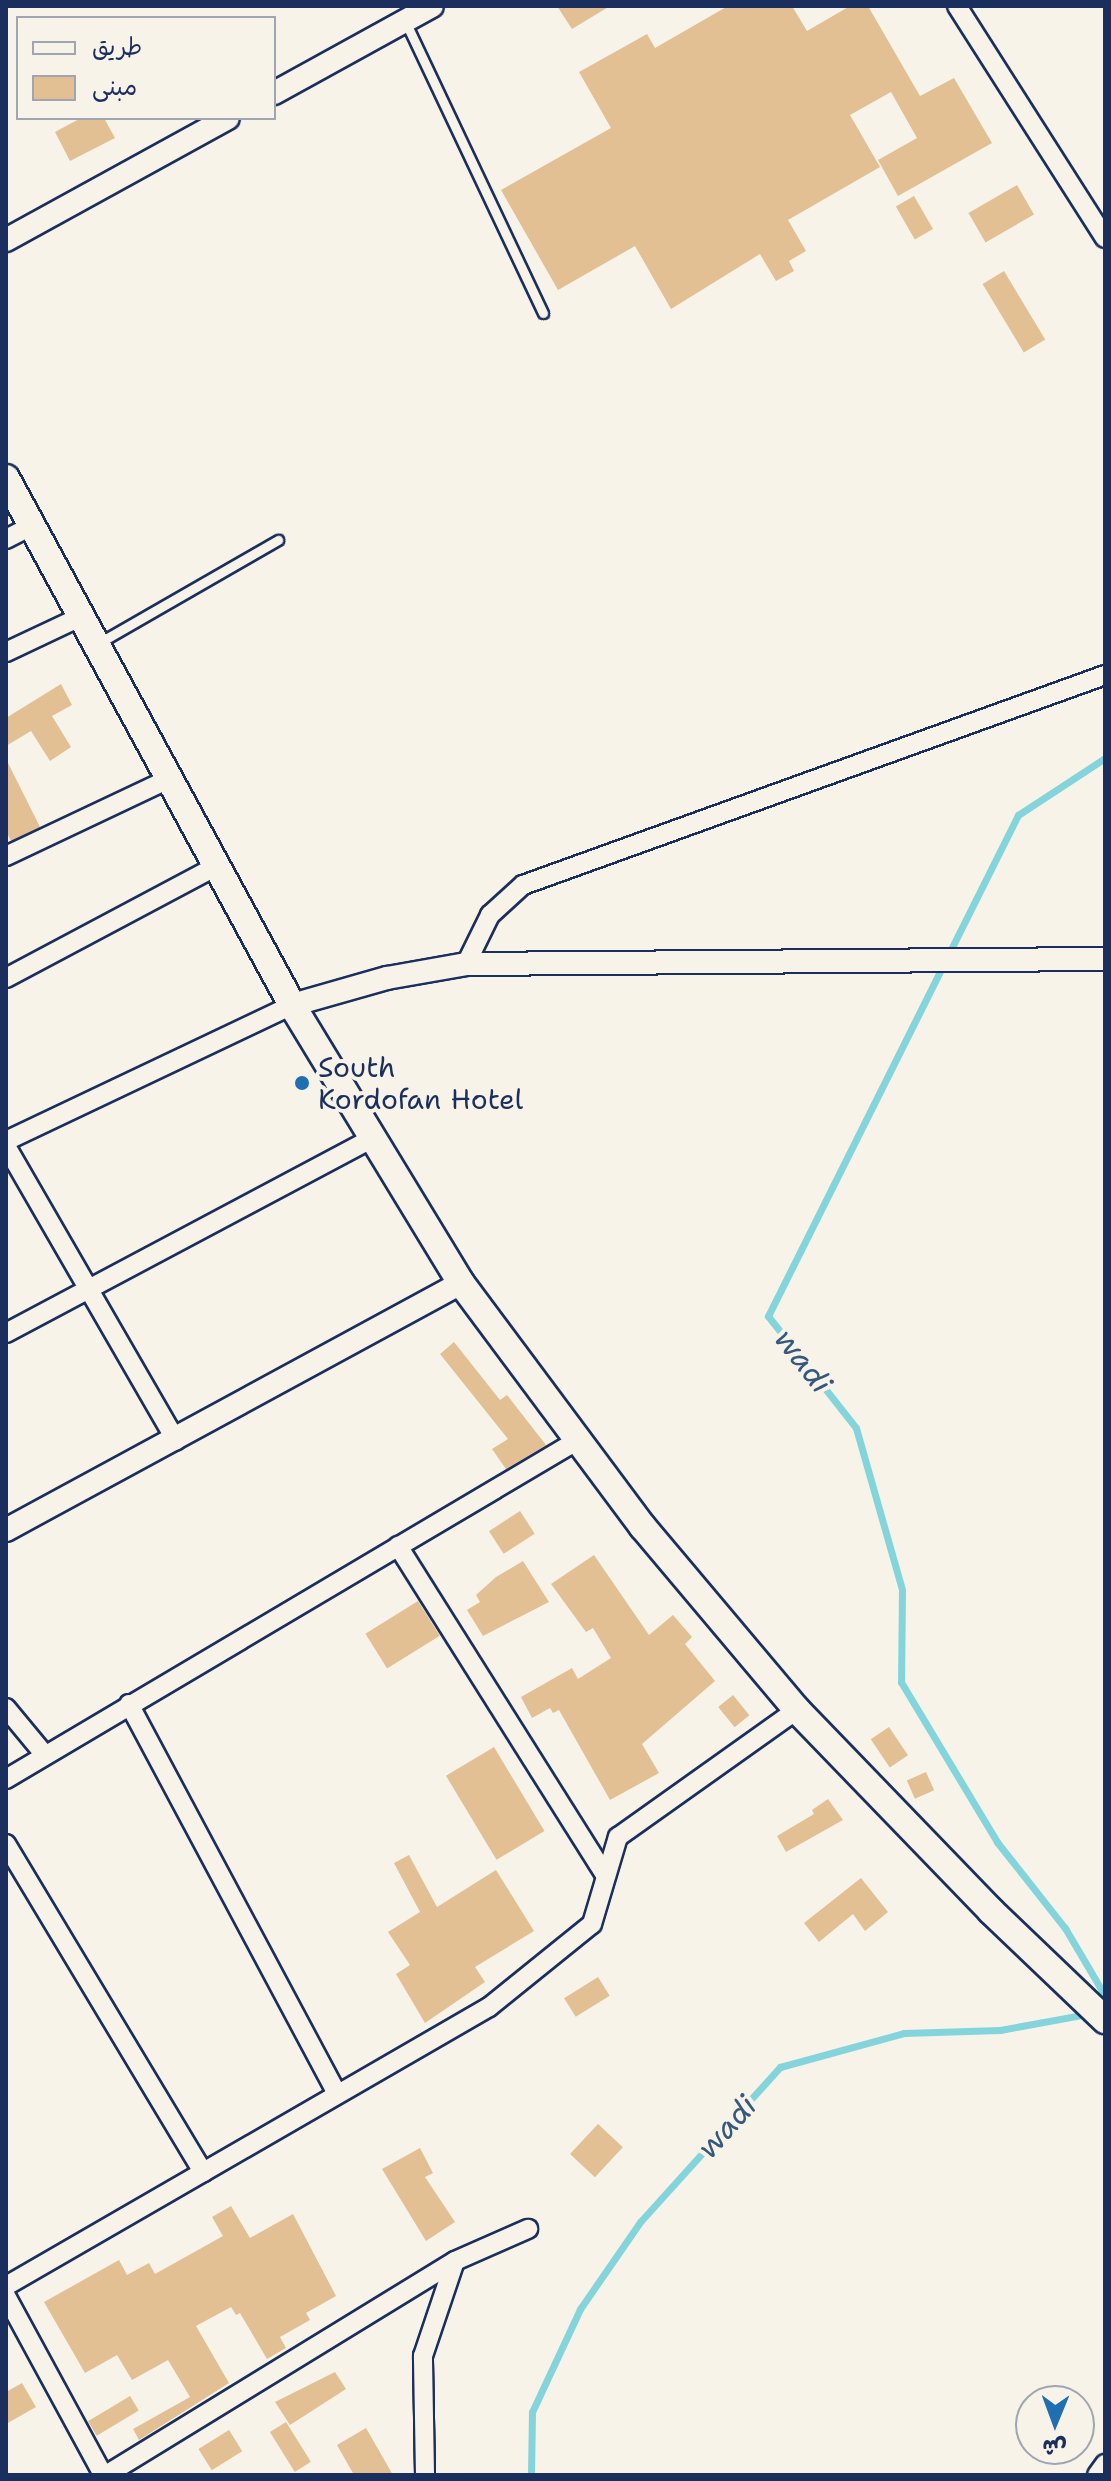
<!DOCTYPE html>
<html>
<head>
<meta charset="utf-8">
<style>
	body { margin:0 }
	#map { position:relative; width:1111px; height:2481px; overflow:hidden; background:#f7f3e8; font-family:"Shantell Sans","Playpen Sans Arabic",sans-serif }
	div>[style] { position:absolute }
	.stream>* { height:7px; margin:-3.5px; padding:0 3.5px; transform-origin:3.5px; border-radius:3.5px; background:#83d5db }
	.building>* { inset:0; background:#e3bf94; transform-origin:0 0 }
	.roads { filter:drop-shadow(2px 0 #1b2f5e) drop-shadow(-2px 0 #1b2f5e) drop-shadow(0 2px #1b2f5e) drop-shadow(0 -2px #1b2f5e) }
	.service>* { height:9px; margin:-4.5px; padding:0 4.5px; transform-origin:4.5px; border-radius:4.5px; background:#f7f3e8 }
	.minor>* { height:18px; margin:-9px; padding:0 9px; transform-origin:9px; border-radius:9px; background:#f7f3e8 }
	.tertiary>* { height:22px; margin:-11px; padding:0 11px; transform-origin:11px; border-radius:11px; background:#f7f3e8 }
	.secondary>* { height:26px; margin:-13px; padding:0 13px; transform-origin:13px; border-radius:13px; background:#f7f3e8 }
	.dots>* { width:22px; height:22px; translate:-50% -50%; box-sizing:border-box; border:4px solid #f7f3e8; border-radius:50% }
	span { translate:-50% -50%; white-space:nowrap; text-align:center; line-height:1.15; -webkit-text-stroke:8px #f7f3e8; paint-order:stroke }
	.poi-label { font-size:28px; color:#1b2f5e }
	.left { translate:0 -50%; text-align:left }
	.water-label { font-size:30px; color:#35587d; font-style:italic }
	.frame { position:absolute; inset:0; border:8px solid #1b2f5e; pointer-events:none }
	.legend { position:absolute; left:16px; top:16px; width:260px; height:104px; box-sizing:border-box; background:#f7f3e8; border:2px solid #9fa5b1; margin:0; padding:10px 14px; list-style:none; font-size:24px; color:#1b2f5e }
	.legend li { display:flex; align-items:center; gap:16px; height:40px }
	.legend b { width:40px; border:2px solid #9fa5b1 }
	.north { position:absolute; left:1015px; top:2385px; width:80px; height:80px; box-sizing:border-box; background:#f7f3e8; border:2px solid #9fa5b1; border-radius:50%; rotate:181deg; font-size:22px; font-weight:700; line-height:32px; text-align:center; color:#1b2f5e }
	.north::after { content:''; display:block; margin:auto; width:28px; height:36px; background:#1f6fb2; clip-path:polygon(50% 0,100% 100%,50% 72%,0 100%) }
</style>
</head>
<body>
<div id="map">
	<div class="stream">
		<i style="left:1105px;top:758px;width:104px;rotate:146.8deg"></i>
		<i style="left:1018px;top:815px;width:560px;rotate:116.52deg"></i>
		<i style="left:768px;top:1316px;width:142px;rotate:51.8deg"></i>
		<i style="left:856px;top:1428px;width:168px;rotate:74.1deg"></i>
		<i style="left:902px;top:1590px;width:92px;rotate:90.6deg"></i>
		<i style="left:901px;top:1682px;width:187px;rotate:59deg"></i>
		<i style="left:997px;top:1842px;width:110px;rotate:51.7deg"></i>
		<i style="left:1065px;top:1928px;width:79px;rotate:59.5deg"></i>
		<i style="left:531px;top:2475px;width:63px;rotate:-89.1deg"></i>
		<i style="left:532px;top:2412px;width:114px;rotate:-65deg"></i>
		<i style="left:580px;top:2309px;width:106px;rotate:-55.4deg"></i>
		<i style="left:640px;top:2222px;width:209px;rotate:-47.9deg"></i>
		<i style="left:780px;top:2067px;width:129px;rotate:-15.3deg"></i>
		<i style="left:904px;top:2033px;width:96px;rotate:-1.8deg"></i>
		<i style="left:1000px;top:2030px;width:88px;rotate:-10.4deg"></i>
	</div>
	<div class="building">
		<i style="clip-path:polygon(557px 6px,610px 6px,572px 29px)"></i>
		<i style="clip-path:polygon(728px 6px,792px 6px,807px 31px,850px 6px,868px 6px,920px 96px,954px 78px,992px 143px,898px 196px,878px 160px,917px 138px,891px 92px,850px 115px,880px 167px,788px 220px,806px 251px,789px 261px,794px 271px,776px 281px,760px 254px,671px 309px,635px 246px,558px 290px,501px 190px,611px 128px,579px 72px,647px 34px,655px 48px)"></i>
		<i style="clip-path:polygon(81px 118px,104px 118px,115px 138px,70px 161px,55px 132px)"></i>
		<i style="left:1017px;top:185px;width:34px;height:56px;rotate:60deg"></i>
		<i style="left:914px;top:196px;width:38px;height:21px;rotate:60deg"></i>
		<i style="left:1004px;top:271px;width:80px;height:25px;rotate:59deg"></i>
		<i style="clip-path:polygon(61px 684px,72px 705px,52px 716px,71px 747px,50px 761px,31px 731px,6px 746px,6px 718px)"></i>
		<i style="clip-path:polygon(6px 759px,40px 827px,11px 841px,6px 831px)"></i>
		<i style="clip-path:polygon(454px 1342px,500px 1400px,507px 1395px,546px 1445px,506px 1469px,492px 1449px,508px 1439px,440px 1354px)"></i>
		<i style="left:520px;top:1511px;width:27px;height:37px;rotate:57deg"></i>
		<i style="clip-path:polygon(594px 1555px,649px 1635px,673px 1615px,692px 1637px,685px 1644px,715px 1681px,642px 1744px,659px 1773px,610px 1800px,559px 1710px,553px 1713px,550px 1708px,532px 1718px,521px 1697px,572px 1668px,578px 1679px,611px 1658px,593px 1628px,586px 1632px,551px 1584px)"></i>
		<i style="clip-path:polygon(523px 1561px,549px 1602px,483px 1636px,467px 1610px,480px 1602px,476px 1595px,496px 1577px)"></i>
		<i style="left:418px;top:1601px;width:41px;height:62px;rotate:58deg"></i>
		<i style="left:733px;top:1695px;width:26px;height:19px;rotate:51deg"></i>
		<i style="left:889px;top:1727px;width:34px;height:22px;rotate:56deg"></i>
		<i style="left:494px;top:1747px;width:98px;height:56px;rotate:59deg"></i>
		<i style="left:926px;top:1772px;width:20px;height:21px;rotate:66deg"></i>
		<i style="clip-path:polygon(828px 1799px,843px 1820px,786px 1852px,777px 1836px,814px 1814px,812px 1810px)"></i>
		<i style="clip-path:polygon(409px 1855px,437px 1907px,496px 1870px,534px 1931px,475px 1967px,485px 1982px,425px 2023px,396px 1974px,410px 1965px,388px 1932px,420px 1912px,394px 1863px)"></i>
		<i style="clip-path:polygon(861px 1878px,888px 1912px,865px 1931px,853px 1914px,819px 1942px,804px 1923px)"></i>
		<i style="left:598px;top:1977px;width:22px;height:40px;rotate:58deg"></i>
		<i style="left:598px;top:2124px;width:34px;height:41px;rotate:43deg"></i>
		<i style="clip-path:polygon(420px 2148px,433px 2173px,425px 2177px,455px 2222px,426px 2241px,382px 2169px)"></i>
		<i style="clip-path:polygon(231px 2206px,250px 2238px,293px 2214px,336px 2296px,306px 2313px,310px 2320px,280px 2337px,286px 2348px,267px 2359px,240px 2313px,236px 2315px,231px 2307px,196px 2326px,229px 2383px,139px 2440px,133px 2429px,190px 2397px,168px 2360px,132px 2380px,117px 2355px,85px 2373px,44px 2302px,119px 2260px,127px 2275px,149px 2263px,155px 2274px,223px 2236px,212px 2217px)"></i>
		<i style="clip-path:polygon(335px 2372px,346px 2389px,290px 2425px,275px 2402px)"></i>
		<i style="clip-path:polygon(22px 2383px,36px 2407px,6px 2424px,6px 2392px)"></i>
		<i style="left:130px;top:2396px;width:17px;height:49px;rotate:59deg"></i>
		<i style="left:286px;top:2422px;width:47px;height:19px;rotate:58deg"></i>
		<i style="clip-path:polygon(366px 2428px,393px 2475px,354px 2475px,337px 2445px)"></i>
		<i style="left:229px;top:2430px;width:25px;height:36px;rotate:58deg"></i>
	</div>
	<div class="roads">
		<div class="service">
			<i style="left:405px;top:21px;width:323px;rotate:64.7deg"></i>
			<i style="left:97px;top:644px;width:209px;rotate:-29.9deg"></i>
		</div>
		<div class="minor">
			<i style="left:957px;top:6px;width:275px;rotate:57.5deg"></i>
			<i style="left:6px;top:539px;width:28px;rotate:-27deg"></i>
			<i style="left:6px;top:652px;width:80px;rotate:-25.3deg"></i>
			<i style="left:6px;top:856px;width:178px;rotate:-25.3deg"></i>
			<i style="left:466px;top:964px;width:55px;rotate:-63.9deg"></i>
			<i style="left:490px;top:915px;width:45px;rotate:-42.3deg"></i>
			<i style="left:523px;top:885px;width:619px;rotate:-19.84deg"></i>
			<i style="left:6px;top:978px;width:237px;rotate:-28deg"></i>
			<i style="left:6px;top:1141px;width:317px;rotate:-25.4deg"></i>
			<i style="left:6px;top:1146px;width:340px;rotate:60deg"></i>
			<i style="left:6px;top:1333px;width:416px;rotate:-28deg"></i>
			<i style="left:398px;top:1546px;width:390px;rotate:57.8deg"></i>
			<i style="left:129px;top:1704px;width:442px;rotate:61.9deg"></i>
			<i style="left:6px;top:1708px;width:61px;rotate:50.3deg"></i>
			<i style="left:6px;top:1779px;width:665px;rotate:-30.65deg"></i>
			<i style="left:6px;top:1844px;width:383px;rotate:59deg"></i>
			<i style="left:6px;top:2286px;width:558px;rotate:-30.01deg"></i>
			<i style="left:489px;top:2007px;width:132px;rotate:-38.9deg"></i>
			<i style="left:592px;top:1924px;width:91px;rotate:-73.4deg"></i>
			<i style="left:618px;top:1837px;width:219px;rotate:-35.4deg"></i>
			<i style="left:6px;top:2296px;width:204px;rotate:61.5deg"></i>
			<i style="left:106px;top:2475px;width:409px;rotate:-31.5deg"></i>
			<i style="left:455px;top:2261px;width:80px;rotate:-23.7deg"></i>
			<i style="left:425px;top:2475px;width:119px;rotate:-91deg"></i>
			<i style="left:423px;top:2356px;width:100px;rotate:-71.4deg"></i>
			<i style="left:1097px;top:2475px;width:14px;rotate:-54deg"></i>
		</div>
		<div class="tertiary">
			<i style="left:274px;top:93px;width:180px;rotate:-28.8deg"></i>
			<i style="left:6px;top:240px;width:253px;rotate:-28.8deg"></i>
			<i style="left:292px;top:1005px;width:99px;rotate:-15.9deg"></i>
			<i style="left:387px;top:978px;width:80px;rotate:-10deg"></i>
			<i style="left:466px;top:964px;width:639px;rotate:-0.45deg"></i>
			<i style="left:6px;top:1530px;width:518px;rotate:-28.5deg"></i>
		</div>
		<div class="secondary">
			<i style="left:6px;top:478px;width:600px;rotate:61.51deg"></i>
			<i style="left:292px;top:1005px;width:325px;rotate:58.7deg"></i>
			<i style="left:461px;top:1283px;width:304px;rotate:53.3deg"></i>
			<i style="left:643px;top:1527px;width:239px;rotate:49.9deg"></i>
			<i style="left:797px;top:1710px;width:279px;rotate:46deg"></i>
			<i style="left:991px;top:1911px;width:158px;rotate:43.7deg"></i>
		</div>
	</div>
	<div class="dots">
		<i style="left:302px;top:1083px;background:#1f6fb2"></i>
	</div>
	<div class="poi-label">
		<span class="left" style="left:318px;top:1083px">South<br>Kordofan Hotel</span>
	</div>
	<div class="water-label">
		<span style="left:803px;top:1361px;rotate:52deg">wadi</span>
		<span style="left:727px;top:2127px;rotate:-48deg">wadi</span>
	</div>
	<div class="frame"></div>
	<ul class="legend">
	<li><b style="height:10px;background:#f7f3e8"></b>طريق</li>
	<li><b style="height:22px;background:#e3bf94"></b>مبنى</li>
	</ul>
	<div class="north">ش</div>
</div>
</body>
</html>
